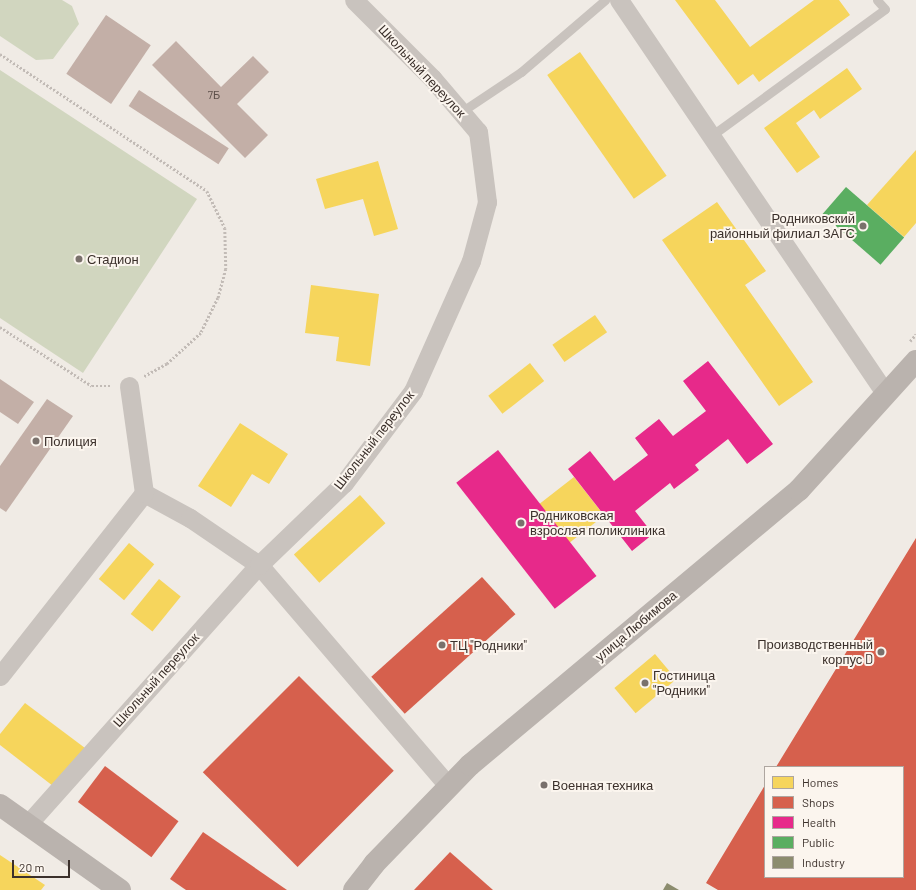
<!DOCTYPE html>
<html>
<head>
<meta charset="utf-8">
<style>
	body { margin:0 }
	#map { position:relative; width:916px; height:890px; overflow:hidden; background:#f0ebe5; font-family:Barlow,sans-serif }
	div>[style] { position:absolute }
	.green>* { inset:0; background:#d1d6bf }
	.homes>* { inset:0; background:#f6d55c; transform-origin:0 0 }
	.shops>* { inset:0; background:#d6604d; transform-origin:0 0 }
	.health>* { inset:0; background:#e7298a; transform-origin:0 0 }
	.public>* { inset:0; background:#5aae61; transform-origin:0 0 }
	.industry>* { inset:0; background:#8c8c6e }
	.building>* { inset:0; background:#c3afa7; transform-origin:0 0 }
	.path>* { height:2.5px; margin-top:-1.25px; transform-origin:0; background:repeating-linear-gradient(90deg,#c2bbb6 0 2px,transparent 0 4px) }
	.service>* { height:9px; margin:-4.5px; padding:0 4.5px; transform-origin:4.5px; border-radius:4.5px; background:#c9c3be }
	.minor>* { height:19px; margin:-9.5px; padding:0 9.5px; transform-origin:9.5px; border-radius:9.5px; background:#c9c3be }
	.secondary>* { height:22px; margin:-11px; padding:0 11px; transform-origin:11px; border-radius:11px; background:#bab3ae }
	.dots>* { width:11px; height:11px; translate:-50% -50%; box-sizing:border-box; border:2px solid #fbf5ee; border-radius:50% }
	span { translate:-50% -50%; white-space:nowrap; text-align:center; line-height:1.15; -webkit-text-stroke:4px #fbf5ee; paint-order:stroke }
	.number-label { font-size:11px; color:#5d504a }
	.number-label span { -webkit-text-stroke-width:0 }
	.street-label { font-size:13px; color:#3b302b }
	.poi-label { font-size:13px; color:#3b302b }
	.right { translate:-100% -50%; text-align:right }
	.left { translate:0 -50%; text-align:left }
	.legend { position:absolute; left:764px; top:766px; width:140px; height:112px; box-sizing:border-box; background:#fbf5ee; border:1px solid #aea6a0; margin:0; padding:5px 7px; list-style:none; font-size:12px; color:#3b302b }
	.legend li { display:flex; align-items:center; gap:8px; height:20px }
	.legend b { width:20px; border:1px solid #aea6a0 }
	.scale { position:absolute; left:12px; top:860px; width:58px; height:18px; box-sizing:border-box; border:2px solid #3b302b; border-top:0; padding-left:5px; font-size:12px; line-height:14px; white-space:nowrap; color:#3b302b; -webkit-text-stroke:3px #fbf5ee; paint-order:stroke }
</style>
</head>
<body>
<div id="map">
	<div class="green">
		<i style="clip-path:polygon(0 0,62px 0,72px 6px,79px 24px,53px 59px,36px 60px,0 36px)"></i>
		<i style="clip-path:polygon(0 70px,197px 199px,83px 373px,0 318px)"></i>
	</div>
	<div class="homes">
		<i style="clip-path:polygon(675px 0,715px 0,750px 47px,814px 0,839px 0,850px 15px,759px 82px,753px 74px,738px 85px)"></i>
		<i style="left:580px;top:52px;width:151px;height:40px;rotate:55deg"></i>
		<i style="clip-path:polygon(847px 68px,862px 89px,820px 119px,814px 110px,796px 123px,820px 157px,797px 173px,764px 128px)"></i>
		<i style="clip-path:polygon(916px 150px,916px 223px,904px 237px,867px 205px)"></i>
		<i style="clip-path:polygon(378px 161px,398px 229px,374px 236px,363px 199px,325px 209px,316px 179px)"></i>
		<i style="clip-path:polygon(717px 202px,766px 271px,745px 285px,813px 382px,779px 406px,662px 240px)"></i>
		<i style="clip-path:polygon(311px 285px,379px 294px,370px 366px,336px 361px,339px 337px,305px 333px)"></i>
		<i style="left:595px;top:315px;width:21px;height:52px;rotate:55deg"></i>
		<i style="left:530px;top:363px;width:23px;height:53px;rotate:52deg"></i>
		<i style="clip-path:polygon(240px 423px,288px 454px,269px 484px,252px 474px,231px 507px,198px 486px)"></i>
		<i style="left:574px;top:477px;width:49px;height:44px;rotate:52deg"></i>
		<i style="left:360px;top:495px;width:38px;height:89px;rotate:48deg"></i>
		<i style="left:129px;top:543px;width:33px;height:47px;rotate:40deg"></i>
		<i style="left:159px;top:579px;width:28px;height:45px;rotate:39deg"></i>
		<i style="left:655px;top:654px;width:33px;height:53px;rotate:50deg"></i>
		<i style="clip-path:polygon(25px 703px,85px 748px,53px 786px,0 745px,0 734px)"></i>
		<i style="clip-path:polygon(0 855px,45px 885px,41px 890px,0 890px)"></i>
	</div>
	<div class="shops">
		<i style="clip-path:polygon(916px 538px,916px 890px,718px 890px,706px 883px,765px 785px,765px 877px,903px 877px,903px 767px,776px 767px)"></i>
		<i style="left:482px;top:577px;width:50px;height:149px;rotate:48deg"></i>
		<i style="left:299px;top:676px;width:134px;height:136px;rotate:45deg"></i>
		<i style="left:105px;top:766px;width:92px;height:45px;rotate:37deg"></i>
		<i style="clip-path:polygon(203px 832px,287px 890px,186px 890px,170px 879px)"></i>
		<i style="clip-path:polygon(450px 852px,493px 890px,414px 890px)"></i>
	</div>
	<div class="health">
		<i style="clip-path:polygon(708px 361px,773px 444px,747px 464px,728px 439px,695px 465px,699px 470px,674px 489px,670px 483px,635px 511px,653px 534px,632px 551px,568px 469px,590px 451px,614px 481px,648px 455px,635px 438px,659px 419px,673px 436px,706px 411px,683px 381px)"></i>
		<i style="left:498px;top:450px;width:160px;height:53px;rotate:52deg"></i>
	</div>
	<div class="public">
		<i style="left:846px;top:187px;width:77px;height:36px;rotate:41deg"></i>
	</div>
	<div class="industry">
		<i style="clip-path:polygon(667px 883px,679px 890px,663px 890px)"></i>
	</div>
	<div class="building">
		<i style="left:106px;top:15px;width:54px;height:71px;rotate:34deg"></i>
		<i style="clip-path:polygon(176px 41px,221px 87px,253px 56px,269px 72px,237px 104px,268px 135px,245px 158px,152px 65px)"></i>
		<i style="left:139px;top:90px;width:107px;height:19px;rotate:33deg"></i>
		<i style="clip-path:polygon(0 379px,34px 402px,18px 424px,0 412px)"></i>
		<i style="clip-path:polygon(47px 399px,73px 416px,6px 512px,0 508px,0 466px)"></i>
	</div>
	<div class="path">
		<i style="left:0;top:54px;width:248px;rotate:33.5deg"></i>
		<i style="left:207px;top:191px;width:41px;rotate:64.1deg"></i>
		<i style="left:225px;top:228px;width:41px;rotate:88.6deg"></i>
		<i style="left:226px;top:269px;width:30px;rotate:105deg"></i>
		<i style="left:218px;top:298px;width:39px;rotate:116deg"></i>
		<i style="left:201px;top:333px;width:46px;rotate:137.6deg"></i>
		<i style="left:167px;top:364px;width:26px;rotate:151deg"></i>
		<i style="left:0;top:327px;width:109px;rotate:32.7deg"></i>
		<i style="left:92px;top:386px;width:20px"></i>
		<i style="left:910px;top:341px;width:9px;rotate:-49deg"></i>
	</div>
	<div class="service">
		<i style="left:461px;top:112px;width:72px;rotate:-33.7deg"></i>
		<i style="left:521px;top:72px;width:111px;rotate:-40.6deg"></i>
		<i style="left:711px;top:136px;width:215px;rotate:-36.1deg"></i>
		<i style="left:885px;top:9px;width:12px;rotate:-132deg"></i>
	</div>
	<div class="minor">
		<i style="left:619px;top:0;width:476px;rotate:55.9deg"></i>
		<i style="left:144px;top:493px;width:52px;rotate:28.5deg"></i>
		<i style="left:190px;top:518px;width:83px;rotate:34.3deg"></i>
		<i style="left:259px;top:565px;width:292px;rotate:49.4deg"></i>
		<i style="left:0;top:676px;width:233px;rotate:-51.8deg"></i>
		<i style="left:144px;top:493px;width:108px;rotate:-98deg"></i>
		<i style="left:27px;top:825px;width:348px;rotate:-48.3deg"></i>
		<i style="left:259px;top:565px;width:118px;rotate:-44deg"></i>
		<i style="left:344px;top:483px;width:115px;rotate:-53.1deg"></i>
		<i style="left:413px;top:391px;width:142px;rotate:-66deg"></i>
		<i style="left:471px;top:261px;width:61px;rotate:-74.8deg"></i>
		<i style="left:487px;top:202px;width:71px;rotate:-97.3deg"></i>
		<i style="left:478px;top:132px;width:71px;rotate:-130.4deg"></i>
		<i style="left:432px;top:78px;width:110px;rotate:-135deg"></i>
	</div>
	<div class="secondary">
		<i style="left:0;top:805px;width:147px;rotate:35.3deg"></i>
		<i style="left:354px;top:890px;width:33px;rotate:-52deg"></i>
		<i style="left:374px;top:864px;width:138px;rotate:-45.9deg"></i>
		<i style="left:470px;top:765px;width:429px;rotate:-39.9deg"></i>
		<i style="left:799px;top:490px;width:174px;rotate:-47.8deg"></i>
	</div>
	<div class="dots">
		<i style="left:863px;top:226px;background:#7a716c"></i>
		<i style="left:79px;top:259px;background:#7a716c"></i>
		<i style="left:36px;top:441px;background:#7a716c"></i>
		<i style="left:521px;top:523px;background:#7a716c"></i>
		<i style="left:442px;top:645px;background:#7a716c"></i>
		<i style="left:881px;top:652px;background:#7a716c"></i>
		<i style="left:645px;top:683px;background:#7a716c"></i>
		<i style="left:544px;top:785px;background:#7a716c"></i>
	</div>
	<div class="number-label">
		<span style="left:214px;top:95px">7Б</span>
	</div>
	<div class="street-label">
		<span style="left:422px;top:71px;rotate:47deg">Школьный переулок</span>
		<span style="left:374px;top:440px;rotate:-52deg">Школьный переулок</span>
		<span style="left:636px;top:626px;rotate:-40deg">улица Любимова</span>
		<span style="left:156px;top:680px;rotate:-48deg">Школьный переулок</span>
	</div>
	<div class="poi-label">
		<span class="right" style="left:855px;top:226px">Родниковский<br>районный филиал ЗАГС</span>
		<span class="left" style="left:87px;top:259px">Стадион</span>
		<span class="left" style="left:44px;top:441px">Полиция</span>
		<span class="left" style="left:530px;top:523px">Родниковская<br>взрослая поликлиника</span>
		<span class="left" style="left:450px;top:645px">ТЦ "Родники"</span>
		<span class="right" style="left:873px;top:652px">Производственный<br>корпус D</span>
		<span class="left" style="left:653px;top:683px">Гостиница<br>"Родники"</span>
		<span class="left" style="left:552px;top:785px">Военная техника</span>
	</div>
	<ul class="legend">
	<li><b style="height:11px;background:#f6d55c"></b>Homes</li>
	<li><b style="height:11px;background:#d6604d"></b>Shops</li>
	<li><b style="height:11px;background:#e7298a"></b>Health</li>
	<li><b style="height:11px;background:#5aae61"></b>Public</li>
	<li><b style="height:11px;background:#8c8c6e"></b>Industry</li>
	</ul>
	<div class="scale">20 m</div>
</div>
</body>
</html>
